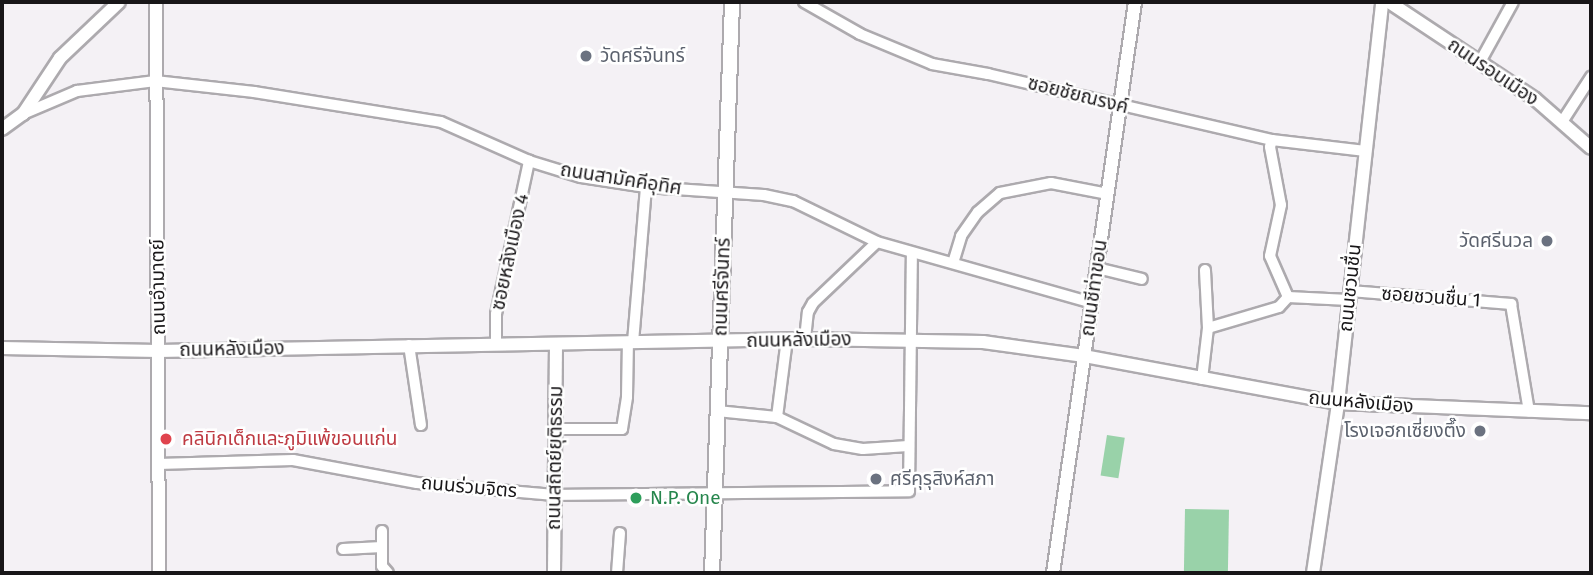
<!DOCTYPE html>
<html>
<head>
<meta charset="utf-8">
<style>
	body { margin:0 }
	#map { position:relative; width:1593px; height:575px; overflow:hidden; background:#f4f1f5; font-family:"Fira Sans","Noto Sans Thai",sans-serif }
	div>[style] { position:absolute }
	.green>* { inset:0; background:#99d2a9; transform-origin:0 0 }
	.roads { filter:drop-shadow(2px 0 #adaaae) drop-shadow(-2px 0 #adaaae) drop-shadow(0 2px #adaaae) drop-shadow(0 -2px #adaaae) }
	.minor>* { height:10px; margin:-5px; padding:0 5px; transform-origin:5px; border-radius:5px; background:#fff }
	.tertiary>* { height:12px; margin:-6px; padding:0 6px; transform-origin:6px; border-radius:6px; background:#fff }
	.secondary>* { height:14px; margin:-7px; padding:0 7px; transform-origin:7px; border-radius:7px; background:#fff }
	.dots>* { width:19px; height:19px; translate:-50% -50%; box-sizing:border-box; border:4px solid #fff; border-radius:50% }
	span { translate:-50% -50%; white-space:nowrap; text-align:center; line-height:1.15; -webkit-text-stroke:5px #fff; paint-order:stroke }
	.worship-label { font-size:19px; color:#5b616d }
	.left { translate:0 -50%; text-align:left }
	.right { translate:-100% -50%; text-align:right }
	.street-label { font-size:19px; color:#181618 }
	.health-label { font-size:19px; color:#be3a42 }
	.leisure-label { font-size:19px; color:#27864d }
	.frame { position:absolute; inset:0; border:4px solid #181618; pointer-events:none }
</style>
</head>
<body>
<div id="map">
	<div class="green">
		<i style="left:1107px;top:435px;width:18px;height:41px;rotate:9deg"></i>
		<i style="left:1185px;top:509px;width:44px;height:64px;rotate:1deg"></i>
	</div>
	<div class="roads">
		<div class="minor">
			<i style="left:804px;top:2px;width:64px;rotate:29.7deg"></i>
			<i style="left:860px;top:34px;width:78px;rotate:22.6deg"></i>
			<i style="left:932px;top:64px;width:57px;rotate:10.1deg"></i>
			<i style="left:988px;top:74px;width:292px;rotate:13.1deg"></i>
			<i style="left:1272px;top:140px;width:94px;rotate:6.7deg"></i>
			<i style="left:1480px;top:62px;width:68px;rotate:-61.2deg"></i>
			<i style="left:23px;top:114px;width:59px;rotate:-23.1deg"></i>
			<i style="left:77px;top:91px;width:79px;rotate:-7.3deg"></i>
			<i style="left:155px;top:81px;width:100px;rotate:6.3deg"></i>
			<i style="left:254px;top:92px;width:189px;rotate:9.1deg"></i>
			<i style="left:441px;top:122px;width:96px;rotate:23.9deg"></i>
			<i style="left:529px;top:161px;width:54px;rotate:17.1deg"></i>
			<i style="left:581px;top:177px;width:66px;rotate:8.7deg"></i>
			<i style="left:646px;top:187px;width:118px;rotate:3.9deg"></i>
			<i style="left:764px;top:195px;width:30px;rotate:12deg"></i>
			<i style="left:793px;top:201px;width:93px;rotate:26deg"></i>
			<i style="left:877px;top:242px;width:223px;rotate:15.8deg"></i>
			<i style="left:1562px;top:122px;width:54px;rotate:-57.2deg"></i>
			<i style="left:1272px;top:140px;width:7px;rotate:106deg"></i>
			<i style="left:1270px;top:147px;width:59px;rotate:79.3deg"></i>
			<i style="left:1281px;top:205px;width:52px;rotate:102.2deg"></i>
			<i style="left:1270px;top:256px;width:45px;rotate:66.3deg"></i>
			<i style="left:953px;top:263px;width:28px;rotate:-73deg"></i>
			<i style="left:961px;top:236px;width:29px;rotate:-55deg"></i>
			<i style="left:978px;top:212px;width:29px;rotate:-41deg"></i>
			<i style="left:1000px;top:193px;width:52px;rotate:-11.1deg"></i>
			<i style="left:1051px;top:183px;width:58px;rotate:10.9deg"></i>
			<i style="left:1097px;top:268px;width:46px;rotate:13.7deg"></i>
			<i style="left:1350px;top:291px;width:162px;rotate:4.6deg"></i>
			<i style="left:1511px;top:304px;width:109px;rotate:80.5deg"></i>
			<i style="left:1208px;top:328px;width:74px;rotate:-16.5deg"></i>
			<i style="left:1279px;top:307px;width:13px;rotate:-48deg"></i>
			<i style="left:1288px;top:297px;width:61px;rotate:2.8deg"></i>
			<i style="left:805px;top:339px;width:27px;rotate:-84deg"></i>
			<i style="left:808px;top:312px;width:10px;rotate:-61deg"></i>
			<i style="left:813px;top:303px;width:88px;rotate:-43.6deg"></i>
			<i style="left:633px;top:342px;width:156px;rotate:-85.2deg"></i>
			<i style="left:496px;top:344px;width:30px;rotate:-90deg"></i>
			<i style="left:496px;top:314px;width:157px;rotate:-77.8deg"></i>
			<i style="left:409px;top:345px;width:81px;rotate:81.5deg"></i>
			<i style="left:1202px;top:379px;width:51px;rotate:-83.3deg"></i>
			<i style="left:1208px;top:328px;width:58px;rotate:-93deg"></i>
			<i style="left:717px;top:411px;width:60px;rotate:5.7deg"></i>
			<i style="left:777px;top:417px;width:63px;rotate:25.3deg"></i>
			<i style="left:834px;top:444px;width:29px;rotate:10deg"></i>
			<i style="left:863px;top:449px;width:45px;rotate:-3.8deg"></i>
			<i style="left:777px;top:417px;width:79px;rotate:-82.7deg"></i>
			<i style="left:555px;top:429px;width:67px"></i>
			<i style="left:622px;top:429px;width:32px;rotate:-81deg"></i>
			<i style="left:627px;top:397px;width:55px;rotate:-89deg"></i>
			<i style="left:158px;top:464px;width:135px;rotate:-1.7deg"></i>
			<i style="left:293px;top:460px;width:126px;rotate:10.5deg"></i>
			<i style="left:417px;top:483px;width:138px;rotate:5deg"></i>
			<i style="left:554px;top:495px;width:355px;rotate:-0.6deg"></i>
			<i style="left:909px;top:491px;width:238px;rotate:-89.3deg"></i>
			<i style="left:382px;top:531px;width:35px;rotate:90deg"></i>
			<i style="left:382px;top:566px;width:9px;rotate:49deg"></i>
			<i style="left:343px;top:549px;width:39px;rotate:-3deg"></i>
			<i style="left:617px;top:573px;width:40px;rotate:-85.7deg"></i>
		</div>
		<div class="tertiary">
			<i style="left:156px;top:2px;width:571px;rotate:89.7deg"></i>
			<i style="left:1389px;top:2px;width:175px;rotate:33.6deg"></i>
			<i style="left:1535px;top:99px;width:74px;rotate:41.2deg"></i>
			<i style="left:2px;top:129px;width:26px;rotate:-36deg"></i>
			<i style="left:23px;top:114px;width:67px;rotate:-56.5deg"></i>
			<i style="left:60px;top:58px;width:81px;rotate:-43.5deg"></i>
			<i style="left:2px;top:348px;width:156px;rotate:1.1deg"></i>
			<i style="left:158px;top:351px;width:647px;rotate:-1.06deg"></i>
			<i style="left:805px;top:339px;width:178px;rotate:1deg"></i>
			<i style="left:983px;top:342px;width:102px;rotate:7.9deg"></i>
			<i style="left:1084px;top:356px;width:258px;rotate:10.5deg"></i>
			<i style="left:1338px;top:403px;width:253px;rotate:2.3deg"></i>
			<i style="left:554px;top:573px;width:229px;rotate:-89.5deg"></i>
			<i style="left:1053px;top:573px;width:577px;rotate:-81.83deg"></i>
			<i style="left:1313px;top:573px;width:172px;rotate:-81.6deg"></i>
			<i style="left:1338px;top:403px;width:403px;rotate:-83.7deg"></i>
		</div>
		<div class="secondary">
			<i style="left:712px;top:573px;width:571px;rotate:-87.99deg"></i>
		</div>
	</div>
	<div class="dots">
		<i style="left:586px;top:56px;background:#6b7280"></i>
		<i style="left:1547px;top:241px;background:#6b7280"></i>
		<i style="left:1480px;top:431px;background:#6b7280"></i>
		<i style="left:166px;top:439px;background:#e0444e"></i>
		<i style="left:876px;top:479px;background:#6b7280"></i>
		<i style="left:636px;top:498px;background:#2e9e5b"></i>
	</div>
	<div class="worship-label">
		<span class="left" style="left:600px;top:56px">วัดศรีจันทร์</span>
		<span class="right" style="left:1533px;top:241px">วัดศรีนวล</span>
		<span class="right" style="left:1466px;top:431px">โรงเจฮกเซี่ยงตึ๊ง</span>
		<span class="left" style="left:890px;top:479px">ศรีคุรุสิงห์สภา</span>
	</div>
	<div class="street-label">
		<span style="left:1493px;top:72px;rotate:34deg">ถนนรอบเมือง</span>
		<span style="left:1078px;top:95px;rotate:14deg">ซอยชัยณรงค์</span>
		<span style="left:621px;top:179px;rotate:9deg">ถนนสามัคคีอุทิศ</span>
		<span style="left:510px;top:252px;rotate:-78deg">ซอยหลังเมือง 4</span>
		<span style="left:158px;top:287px;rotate:-91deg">ถนนอำมาตย์</span>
		<span style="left:722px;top:287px;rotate:-88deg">ถนนศรีจันทร์</span>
		<span style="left:1094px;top:288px;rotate:-82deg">ถนนชีท่าขอน</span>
		<span style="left:1350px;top:288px;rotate:-84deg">ถนนชวนชื่น</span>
		<span style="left:1431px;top:297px;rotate:4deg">ซอยชวนชื่น 1</span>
		<span style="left:799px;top:340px;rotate:-1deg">ถนนหลังเมือง</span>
		<span style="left:232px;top:349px;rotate:-1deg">ถนนหลังเมือง</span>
		<span style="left:1361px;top:402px;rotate:5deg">ถนนหลังเมือง</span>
		<span style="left:555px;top:458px;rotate:-89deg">ถนนสถิตย์ยุติธรรม</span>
		<span style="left:469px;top:487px;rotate:5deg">ถนนร่วมจิตร</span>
	</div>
	<div class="health-label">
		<span class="left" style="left:182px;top:439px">คลินิกเด็กและภูมิแพ้ขอนแก่น</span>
	</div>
	<div class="leisure-label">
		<span class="left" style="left:650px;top:498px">N.P. One</span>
	</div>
	<div class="frame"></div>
</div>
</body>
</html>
